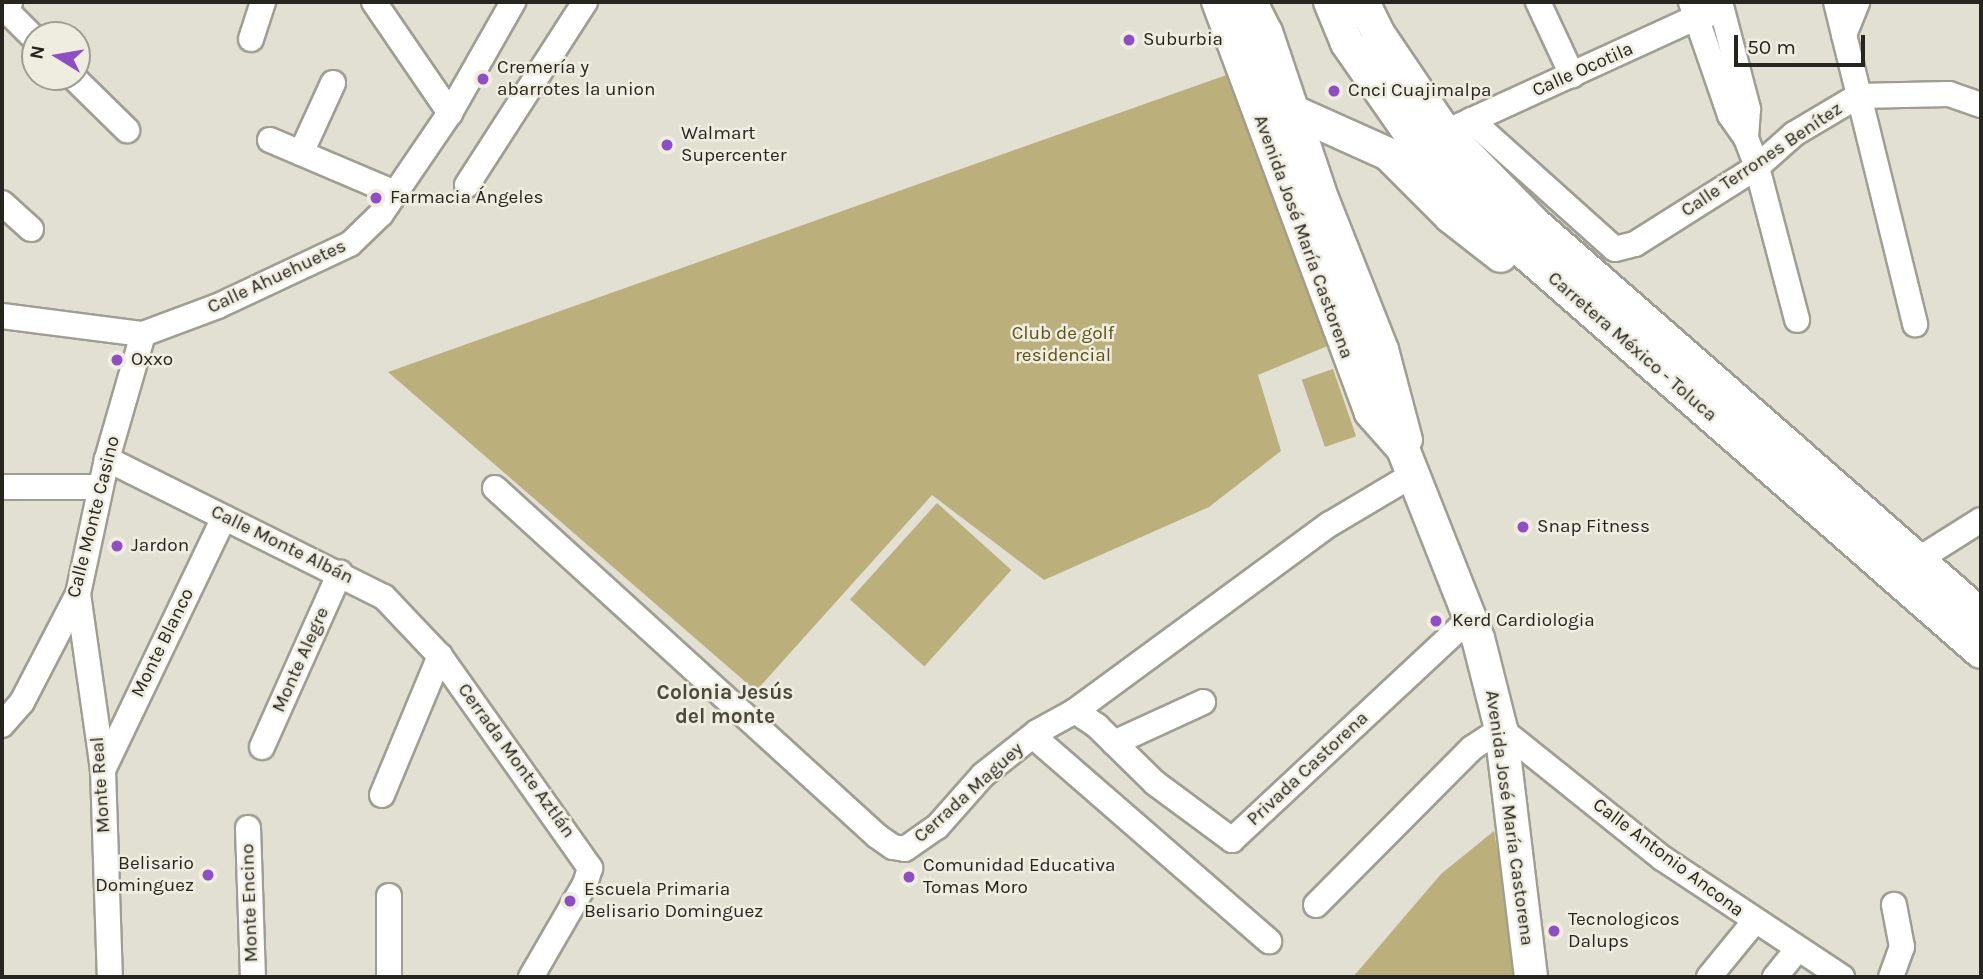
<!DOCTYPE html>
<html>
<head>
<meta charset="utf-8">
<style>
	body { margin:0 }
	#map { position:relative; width:1983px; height:979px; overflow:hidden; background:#e2dfd3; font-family:Karla,sans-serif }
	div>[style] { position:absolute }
	.green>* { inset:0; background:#bbaf7b; transform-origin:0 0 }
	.roads { filter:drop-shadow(2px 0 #a09e92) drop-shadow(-2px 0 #a09e92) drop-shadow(0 2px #a09e92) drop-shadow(0 -2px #a09e92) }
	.minor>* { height:24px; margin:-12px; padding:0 12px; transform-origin:12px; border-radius:12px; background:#fff }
	.major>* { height:32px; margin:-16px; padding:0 16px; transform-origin:16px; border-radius:16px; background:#fff }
	.dots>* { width:19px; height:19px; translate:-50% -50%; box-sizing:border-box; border:4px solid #efede0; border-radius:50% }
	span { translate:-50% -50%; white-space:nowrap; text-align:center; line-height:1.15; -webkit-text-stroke:5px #efede0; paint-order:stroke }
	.poi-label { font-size:19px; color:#262520 }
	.left { translate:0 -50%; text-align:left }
	.right { translate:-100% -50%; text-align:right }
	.street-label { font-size:19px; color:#262520 }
	.park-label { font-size:19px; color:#5e5111 }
	.neighbourhood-label { font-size:21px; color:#4b483e; font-weight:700 }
	.frame { position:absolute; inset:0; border:4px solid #262520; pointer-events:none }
	.north { position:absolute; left:21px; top:21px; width:70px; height:70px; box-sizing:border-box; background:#efede0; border:2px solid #9f9d93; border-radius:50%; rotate:281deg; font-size:19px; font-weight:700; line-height:28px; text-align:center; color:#262520 }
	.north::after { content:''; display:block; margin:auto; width:24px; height:32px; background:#904ec4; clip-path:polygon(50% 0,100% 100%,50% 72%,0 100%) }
	.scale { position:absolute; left:1734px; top:35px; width:131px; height:32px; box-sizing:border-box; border:4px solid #262520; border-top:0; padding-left:9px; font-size:21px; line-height:24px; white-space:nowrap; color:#262520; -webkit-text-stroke:5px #efede0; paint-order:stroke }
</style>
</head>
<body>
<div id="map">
	<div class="green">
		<i style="clip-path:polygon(1235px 72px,1337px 342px,1258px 375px,1281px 451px,1209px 507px,1044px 580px,932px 495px,756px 691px,388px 372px)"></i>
		<i style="left:1333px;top:369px;width:71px;height:33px;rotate:71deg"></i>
		<i style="left:937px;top:503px;width:100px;height:130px;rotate:42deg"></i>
		<i style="clip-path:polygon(1494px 831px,1520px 977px,1353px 977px,1441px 874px)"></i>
	</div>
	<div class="roads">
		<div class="minor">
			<i style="left:10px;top:2px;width:10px;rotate:101deg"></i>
			<i style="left:8px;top:12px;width:38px;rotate:45deg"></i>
			<i style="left:374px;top:2px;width:135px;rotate:55.6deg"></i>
			<i style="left:1214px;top:2px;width:439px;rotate:69.6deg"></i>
			<i style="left:1367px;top:414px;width:47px;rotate:48.5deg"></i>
			<i style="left:1255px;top:2px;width:33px;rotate:63deg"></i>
			<i style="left:1270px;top:31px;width:178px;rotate:71.4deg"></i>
			<i style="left:1327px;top:200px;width:160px;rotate:68.4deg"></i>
			<i style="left:1386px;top:349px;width:94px;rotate:75.2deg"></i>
			<i style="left:1538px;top:2px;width:81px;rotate:65deg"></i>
			<i style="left:1691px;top:2px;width:120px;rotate:71deg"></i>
			<i style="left:1730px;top:115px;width:28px;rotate:55deg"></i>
			<i style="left:1746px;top:138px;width:31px;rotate:69deg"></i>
			<i style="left:1757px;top:167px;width:158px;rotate:75.3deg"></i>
			<i style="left:1720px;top:2px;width:111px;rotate:75.3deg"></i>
			<i style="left:1748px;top:109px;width:29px;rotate:94deg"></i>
			<i style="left:1836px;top:2px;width:332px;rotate:76.2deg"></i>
			<i style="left:1844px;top:35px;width:35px;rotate:-68deg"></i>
			<i style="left:251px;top:39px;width:39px;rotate:-72deg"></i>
			<i style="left:73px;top:77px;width:76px;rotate:44.5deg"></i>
			<i style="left:1471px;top:120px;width:193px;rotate:41.9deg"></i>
			<i style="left:1615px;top:249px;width:21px;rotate:-14deg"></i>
			<i style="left:1635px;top:244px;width:144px;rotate:-32.3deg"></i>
			<i style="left:1757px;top:167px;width:50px;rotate:-41.7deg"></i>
			<i style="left:1794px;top:134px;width:74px;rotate:-30.7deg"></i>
			<i style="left:1858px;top:96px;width:91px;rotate:-1.3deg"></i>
			<i style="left:1949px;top:94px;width:34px;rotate:19deg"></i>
			<i style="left:1459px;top:126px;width:260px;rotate:-24.6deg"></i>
			<i style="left:1695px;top:18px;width:27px;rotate:-15deg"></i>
			<i style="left:270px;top:140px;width:136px;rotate:23deg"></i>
			<i style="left:301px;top:153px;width:77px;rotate:-65.4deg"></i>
			<i style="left:467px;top:185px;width:218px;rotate:-57.2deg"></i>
			<i style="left:2px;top:203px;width:39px;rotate:42deg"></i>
			<i style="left:2px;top:316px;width:142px;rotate:7.3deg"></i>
			<i style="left:143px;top:334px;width:80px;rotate:-20.5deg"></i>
			<i style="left:218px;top:306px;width:146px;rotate:-25.2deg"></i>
			<i style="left:350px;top:244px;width:43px;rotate:-44.1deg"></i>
			<i style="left:381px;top:214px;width:122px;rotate:-55.7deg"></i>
			<i style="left:450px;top:113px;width:128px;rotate:-60.4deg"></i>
			<i style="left:107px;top:459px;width:309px;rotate:26.5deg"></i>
			<i style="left:384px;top:597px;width:81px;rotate:46.5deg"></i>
			<i style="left:440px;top:656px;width:260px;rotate:54.7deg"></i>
			<i style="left:590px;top:868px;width:17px;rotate:107deg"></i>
			<i style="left:585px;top:884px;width:108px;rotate:120.1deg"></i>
			<i style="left:2px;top:487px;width:98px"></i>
			<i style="left:495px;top:488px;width:517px;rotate:42.33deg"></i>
			<i style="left:877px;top:836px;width:19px;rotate:35deg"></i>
			<i style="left:893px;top:847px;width:12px;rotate:9deg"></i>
			<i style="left:905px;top:849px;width:39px;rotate:-35deg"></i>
			<i style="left:937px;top:827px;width:69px;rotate:-48.5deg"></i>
			<i style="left:983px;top:775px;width:69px;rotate:-38.5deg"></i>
			<i style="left:1037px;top:732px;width:43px;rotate:-28.9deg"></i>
			<i style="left:1075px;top:711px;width:316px;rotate:-36.3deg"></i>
			<i style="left:1330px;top:524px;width:98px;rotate:-30.8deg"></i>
			<i style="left:1919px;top:559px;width:73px;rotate:-32.2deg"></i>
			<i style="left:78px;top:594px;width:178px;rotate:81.9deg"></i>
			<i style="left:103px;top:770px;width:207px;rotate:88.1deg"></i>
			<i style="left:1075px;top:711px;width:27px;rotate:34deg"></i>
			<i style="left:1097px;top:726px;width:81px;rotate:44.5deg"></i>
			<i style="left:1155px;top:783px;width:96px;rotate:36.5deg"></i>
			<i style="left:1232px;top:840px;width:327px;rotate:-43deg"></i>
			<i style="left:2px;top:725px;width:30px;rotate:-49deg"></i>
			<i style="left:22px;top:702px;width:122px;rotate:-62.6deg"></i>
			<i style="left:78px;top:594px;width:138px;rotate:-77.9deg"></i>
			<i style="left:107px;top:459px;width:130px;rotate:-73.9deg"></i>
			<i style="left:1033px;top:736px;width:313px;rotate:41deg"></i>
			<i style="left:1114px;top:743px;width:98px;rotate:-24.7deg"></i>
			<i style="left:262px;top:747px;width:191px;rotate:-65.9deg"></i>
			<i style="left:103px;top:770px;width:280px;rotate:-64.4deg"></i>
			<i style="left:382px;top:795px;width:151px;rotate:-67.4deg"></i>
			<i style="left:248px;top:828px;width:149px;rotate:88.1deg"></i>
			<i style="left:389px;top:896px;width:81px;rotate:90deg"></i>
			<i style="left:1316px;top:905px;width:221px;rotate:-45.2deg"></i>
			<i style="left:1472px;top:748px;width:35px;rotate:-33deg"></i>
			<i style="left:1501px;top:729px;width:206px;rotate:38.7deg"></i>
			<i style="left:1662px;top:858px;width:216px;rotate:33.5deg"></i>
			<i style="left:1709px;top:977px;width:71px;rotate:-50.7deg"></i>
			<i style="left:1775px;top:977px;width:27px;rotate:-51deg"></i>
			<i style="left:1891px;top:977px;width:32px;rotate:-70deg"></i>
			<i style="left:1902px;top:947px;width:43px;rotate:-100.8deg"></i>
		</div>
		<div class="major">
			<i style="left:1237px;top:2px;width:425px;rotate:69.8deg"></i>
			<i style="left:1384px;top:401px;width:255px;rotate:68.4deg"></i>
			<i style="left:1478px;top:638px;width:94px;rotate:75.8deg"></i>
			<i style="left:1501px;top:729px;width:250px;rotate:83.1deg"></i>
			<i style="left:1330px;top:2px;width:44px;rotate:67.5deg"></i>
			<i style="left:1347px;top:43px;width:124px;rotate:55.2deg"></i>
			<i style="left:1418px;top:145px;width:110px;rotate:46.8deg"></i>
			<i style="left:1493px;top:225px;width:648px;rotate:41.19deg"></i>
			<i style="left:1363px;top:2px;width:34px;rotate:64deg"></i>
			<i style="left:1378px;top:33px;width:120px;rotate:55.9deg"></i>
			<i style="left:1445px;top:132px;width:129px;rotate:45.6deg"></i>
			<i style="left:1535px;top:224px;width:593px;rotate:41.24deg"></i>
			<i style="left:1299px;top:114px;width:98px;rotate:24.2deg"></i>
			<i style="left:1388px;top:154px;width:89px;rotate:45deg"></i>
			<i style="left:1451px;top:217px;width:63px;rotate:38deg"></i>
		</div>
	</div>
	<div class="dots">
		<i style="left:1129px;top:40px;background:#904ec4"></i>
		<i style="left:483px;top:79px;background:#904ec4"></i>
		<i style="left:1334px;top:91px;background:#904ec4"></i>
		<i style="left:667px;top:145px;background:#904ec4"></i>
		<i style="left:376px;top:198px;background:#904ec4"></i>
		<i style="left:117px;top:360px;background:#904ec4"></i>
		<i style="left:1523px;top:527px;background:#904ec4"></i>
		<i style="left:117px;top:546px;background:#904ec4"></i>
		<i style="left:1436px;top:621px;background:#904ec4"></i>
		<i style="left:208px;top:875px;background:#904ec4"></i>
		<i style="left:909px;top:877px;background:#904ec4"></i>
		<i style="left:570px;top:901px;background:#904ec4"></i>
		<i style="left:1554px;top:931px;background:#904ec4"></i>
	</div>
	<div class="poi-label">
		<span class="left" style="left:1143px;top:40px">Suburbia</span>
		<span class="left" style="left:497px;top:79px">Cremería y<br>abarrotes la union</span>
		<span class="left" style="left:1348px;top:91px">Cnci Cuajimalpa</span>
		<span class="left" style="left:681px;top:145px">Walmart<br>Supercenter</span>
		<span class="left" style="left:390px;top:198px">Farmacia Ángeles</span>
		<span class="left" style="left:131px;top:360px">Oxxo</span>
		<span class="left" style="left:1537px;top:527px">Snap Fitness</span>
		<span class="left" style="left:131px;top:546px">Jardon</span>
		<span class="left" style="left:1452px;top:621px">Kerd Cardiologia</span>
		<span class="right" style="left:194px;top:875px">Belisario<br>Dominguez</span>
		<span class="left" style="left:923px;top:877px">Comunidad Educativa<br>Tomas Moro</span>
		<span class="left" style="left:584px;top:901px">Escuela Primaria<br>Belisario Dominguez</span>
		<span class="left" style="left:1568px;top:931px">Tecnologicos<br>Dalups</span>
	</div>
	<div class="street-label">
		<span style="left:1583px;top:70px;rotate:-24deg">Calle Ocotila</span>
		<span style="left:1762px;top:160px;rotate:-34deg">Calle Terrones Benítez</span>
		<span style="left:1303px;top:237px;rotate:70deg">Avenida José María Castorena</span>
		<span style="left:277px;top:277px;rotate:-25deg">Calle Ahuehuetes</span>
		<span style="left:1632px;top:347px;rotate:41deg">Carretera México - Toluca</span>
		<span style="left:94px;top:517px;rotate:-76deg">Calle Monte Casino</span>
		<span style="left:282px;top:545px;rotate:26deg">Calle Monte Albán</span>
		<span style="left:163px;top:643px;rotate:-64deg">Monte Blanco</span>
		<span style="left:301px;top:660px;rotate:-66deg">Monte Alegre</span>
		<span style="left:516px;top:761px;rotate:54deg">Cerrada Monte Aztlán</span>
		<span style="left:1308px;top:769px;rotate:-43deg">Privada Castorena</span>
		<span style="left:101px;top:785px;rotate:-94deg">Monte Real</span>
		<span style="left:969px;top:793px;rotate:-42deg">Cerrada Maguey</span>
		<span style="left:1509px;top:818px;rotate:82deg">Avenida José María Castorena</span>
		<span style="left:1668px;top:858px;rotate:37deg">Calle Antonio Ancona</span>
		<span style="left:250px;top:903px;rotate:-92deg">Monte Encino</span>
	</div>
	<div class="park-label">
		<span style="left:1063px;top:345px">Club de golf<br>residencial</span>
	</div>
	<div class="neighbourhood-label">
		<span style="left:725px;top:704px">Colonia Jesús<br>del monte</span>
	</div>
	<div class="frame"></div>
	<div class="north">N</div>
	<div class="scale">50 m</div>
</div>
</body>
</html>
